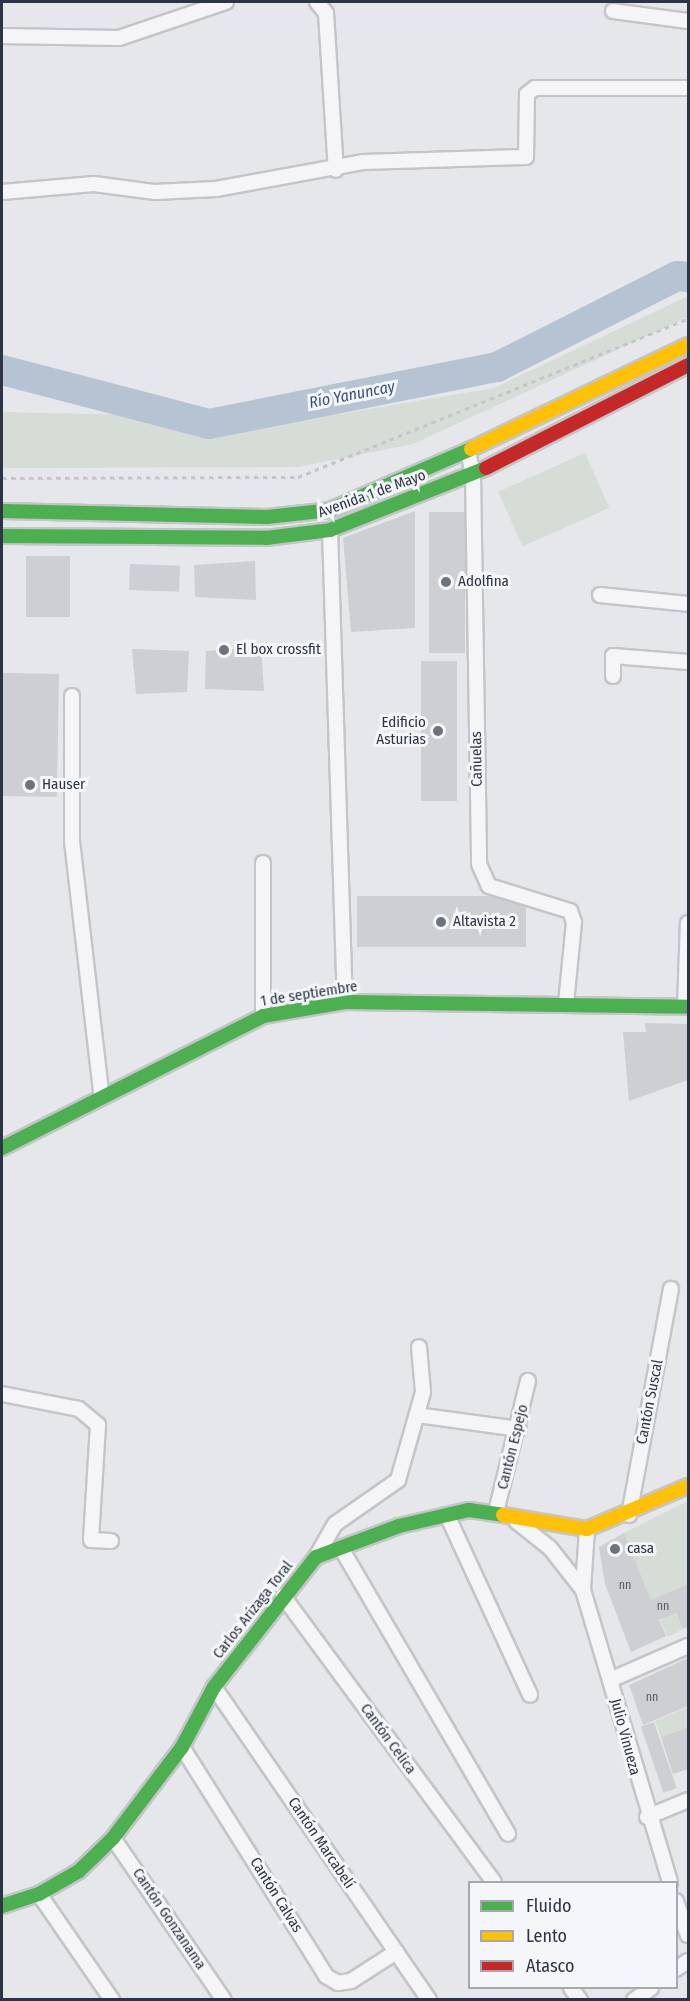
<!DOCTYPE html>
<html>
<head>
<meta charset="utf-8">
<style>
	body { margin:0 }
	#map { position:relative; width:690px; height:2001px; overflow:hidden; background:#e5e7ea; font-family:"Fira Sans Condensed",sans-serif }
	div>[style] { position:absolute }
	.green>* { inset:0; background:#d6ddd6; transform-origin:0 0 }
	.river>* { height:30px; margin:-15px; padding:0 15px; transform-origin:15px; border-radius:15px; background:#b6c3d3 }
	.building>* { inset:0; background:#cecfd2; transform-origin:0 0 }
	.path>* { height:3px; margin-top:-1.5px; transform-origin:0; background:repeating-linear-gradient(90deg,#c5c5ca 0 4.5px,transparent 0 9px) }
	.roads { filter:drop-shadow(2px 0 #c3c5c8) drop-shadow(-2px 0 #c3c5c8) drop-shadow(0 2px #c3c5c8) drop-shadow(0 -2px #c3c5c8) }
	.street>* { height:14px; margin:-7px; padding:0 7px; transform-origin:7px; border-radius:7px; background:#f5f5f7 }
	.fast>* { height:14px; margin:-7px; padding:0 7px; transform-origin:7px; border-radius:7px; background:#4caf50 }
	.slow>* { height:14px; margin:-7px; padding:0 7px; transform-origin:7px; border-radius:7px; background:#ffc107 }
	.jam>* { height:14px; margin:-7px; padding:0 7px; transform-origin:7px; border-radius:7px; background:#c62828 }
	.dots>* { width:16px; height:16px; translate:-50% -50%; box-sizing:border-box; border:3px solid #f4f6f9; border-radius:50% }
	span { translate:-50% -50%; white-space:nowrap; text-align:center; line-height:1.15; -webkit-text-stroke:6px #f4f6f9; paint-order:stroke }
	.number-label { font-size:12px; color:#565c68 }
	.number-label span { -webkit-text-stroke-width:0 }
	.street-label { font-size:15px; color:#2d3443 }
	.poi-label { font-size:15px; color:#2d3443 }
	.left { translate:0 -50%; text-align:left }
	.right { translate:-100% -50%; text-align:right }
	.water-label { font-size:16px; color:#385176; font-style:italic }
	.frame { position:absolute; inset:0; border:3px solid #2d3443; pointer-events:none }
	.legend { position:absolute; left:468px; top:1881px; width:210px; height:108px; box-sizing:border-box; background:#f4f6f9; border:2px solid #a4a8b0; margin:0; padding:8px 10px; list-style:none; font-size:18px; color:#2d3443 }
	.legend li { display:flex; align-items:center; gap:12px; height:30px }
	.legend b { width:30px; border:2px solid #a4a8b0 }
</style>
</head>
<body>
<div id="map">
	<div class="green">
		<i style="clip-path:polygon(688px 296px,688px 317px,413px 444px,298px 467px,2px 468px,2px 412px,309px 419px,494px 388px)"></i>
		<i style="left:585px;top:453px;width:60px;height:95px;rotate:66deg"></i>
		<i style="clip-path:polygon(688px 1501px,688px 1584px,651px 1600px,624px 1533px)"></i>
		<i style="left:675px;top:1613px;width:18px;height:17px;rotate:63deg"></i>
		<i style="clip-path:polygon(688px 1707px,688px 1731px,661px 1737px,655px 1721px)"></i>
	</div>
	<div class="river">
		<i style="left:2px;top:370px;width:214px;rotate:14.6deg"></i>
		<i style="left:209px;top:424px;width:294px;rotate:-11.2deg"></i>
		<i style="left:497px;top:367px;width:202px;rotate:-26.8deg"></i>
		<i style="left:677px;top:276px;width:11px;rotate:5deg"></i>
	</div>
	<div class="building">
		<i style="clip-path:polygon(415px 511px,415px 628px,351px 632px,343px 538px)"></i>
		<i style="left:429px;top:512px;width:36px;height:141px"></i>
		<i style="left:26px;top:556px;width:44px;height:61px"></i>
		<i style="clip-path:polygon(255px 561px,256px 600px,195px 597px,194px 565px)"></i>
		<i style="left:130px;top:564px;width:50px;height:26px;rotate:2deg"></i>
		<i style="clip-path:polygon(261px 647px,264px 691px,205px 689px,206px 651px)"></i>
		<i style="clip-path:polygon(132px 649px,189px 651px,187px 692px,136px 694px)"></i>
		<i style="left:421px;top:661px;width:36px;height:140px"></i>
		<i style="left:59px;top:674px;width:123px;height:57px;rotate:91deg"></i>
		<i style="left:357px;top:896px;width:169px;height:51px"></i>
		<i style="clip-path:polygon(645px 1023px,688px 1024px,688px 1080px,629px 1101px,623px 1032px,646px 1032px)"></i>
		<i style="clip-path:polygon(624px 1533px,651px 1600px,688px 1584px,688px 1627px,683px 1629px,676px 1613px,659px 1620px,666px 1636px,631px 1652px,605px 1584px,599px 1547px)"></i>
		<i style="clip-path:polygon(688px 1658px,688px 1706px,643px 1725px,629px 1685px)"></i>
		<i style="left:654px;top:1722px;width:70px;height:14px;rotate:71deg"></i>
		<i style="clip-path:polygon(687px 1728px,688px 1769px,673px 1774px,661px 1737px)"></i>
	</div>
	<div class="path">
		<i style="left:2px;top:478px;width:296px;rotate:-0.2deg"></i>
		<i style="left:298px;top:477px;width:421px;rotate:-22.1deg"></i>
	</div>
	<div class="roads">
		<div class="street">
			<i style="left:317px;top:2px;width:14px;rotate:51deg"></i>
			<i style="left:326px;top:13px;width:157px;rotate:86.4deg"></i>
			<i style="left:613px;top:11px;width:76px;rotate:7.6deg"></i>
			<i style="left:2px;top:36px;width:117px;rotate:1deg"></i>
			<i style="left:119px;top:38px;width:113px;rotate:-18.6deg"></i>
			<i style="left:2px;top:192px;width:92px;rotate:-5deg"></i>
			<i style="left:94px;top:184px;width:62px;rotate:7.5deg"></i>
			<i style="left:155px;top:192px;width:61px;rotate:-2.8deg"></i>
			<i style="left:216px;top:189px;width:149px;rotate:-10.4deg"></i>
			<i style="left:363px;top:162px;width:163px;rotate:-1.8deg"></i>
			<i style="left:526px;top:157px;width:63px;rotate:-89.1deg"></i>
			<i style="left:527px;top:94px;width:10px;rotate:-37deg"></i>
			<i style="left:535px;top:88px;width:153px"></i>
			<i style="left:468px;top:451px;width:24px;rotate:78deg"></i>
			<i style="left:473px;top:474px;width:390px;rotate:89.1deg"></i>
			<i style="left:479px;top:864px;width:24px;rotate:66deg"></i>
			<i style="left:489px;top:886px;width:85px;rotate:17.2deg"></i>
			<i style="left:570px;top:911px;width:12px;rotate:70deg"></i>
			<i style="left:574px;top:922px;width:82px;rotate:95.6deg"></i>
			<i style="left:330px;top:530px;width:472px;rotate:88.2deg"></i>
			<i style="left:600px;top:595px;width:88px;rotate:5.8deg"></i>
			<i style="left:613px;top:676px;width:20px;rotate:-90deg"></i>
			<i style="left:613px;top:656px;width:75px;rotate:4.6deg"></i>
			<i style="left:72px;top:696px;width:145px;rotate:90deg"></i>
			<i style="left:72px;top:841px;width:254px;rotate:83.4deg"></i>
			<i style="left:263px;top:863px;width:153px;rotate:90deg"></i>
			<i style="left:685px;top:1007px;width:84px;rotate:-88deg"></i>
			<i style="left:2px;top:1394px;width:78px;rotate:11deg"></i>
			<i style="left:79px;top:1409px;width:25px;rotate:40deg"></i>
			<i style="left:98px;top:1425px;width:115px;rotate:93.5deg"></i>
			<i style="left:91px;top:1540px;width:20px;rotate:3deg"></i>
			<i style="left:417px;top:1415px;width:103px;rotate:7.8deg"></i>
			<i style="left:496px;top:1512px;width:135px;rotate:-76.3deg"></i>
			<i style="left:447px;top:1515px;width:198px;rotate:65.2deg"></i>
			<i style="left:629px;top:1515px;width:230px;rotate:-79.5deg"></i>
			<i style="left:516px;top:1521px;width:43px;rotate:38.5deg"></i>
			<i style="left:550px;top:1548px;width:53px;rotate:51.8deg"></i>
			<i style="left:587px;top:1529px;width:61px;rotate:93.8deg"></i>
			<i style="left:583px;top:1590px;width:305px;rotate:73.4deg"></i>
			<i style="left:341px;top:1548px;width:331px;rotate:59.7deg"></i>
			<i style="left:316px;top:1557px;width:38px;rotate:-60deg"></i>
			<i style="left:335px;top:1524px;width:77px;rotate:-34.9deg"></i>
			<i style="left:398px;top:1480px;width:91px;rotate:-74.1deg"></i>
			<i style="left:423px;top:1392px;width:45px;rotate:-95.1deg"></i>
			<i style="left:283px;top:1596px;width:355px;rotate:53.6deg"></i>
			<i style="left:610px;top:1680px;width:85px;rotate:-23.6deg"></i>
			<i style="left:214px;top:1687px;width:380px;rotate:55.5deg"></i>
			<i style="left:182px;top:1747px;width:271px;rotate:57.8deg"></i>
			<i style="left:326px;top:1976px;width:14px;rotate:30deg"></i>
			<i style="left:338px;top:1983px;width:13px;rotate:-9deg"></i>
			<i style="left:351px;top:1981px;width:54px;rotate:-32.8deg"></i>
			<i style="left:647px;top:1817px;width:44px;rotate:-22.5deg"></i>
			<i style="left:113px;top:1838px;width:196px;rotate:55.6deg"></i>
			<i style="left:39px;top:1894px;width:129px;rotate:55.4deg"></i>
			<i style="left:676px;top:1901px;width:36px;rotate:71deg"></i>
			<i style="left:676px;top:1969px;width:14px;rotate:-34deg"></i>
			<i style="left:571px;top:1988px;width:15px;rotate:53deg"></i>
			<i style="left:634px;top:2000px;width:21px;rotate:-35deg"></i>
		</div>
		<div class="fast">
			<i style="left:2px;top:511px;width:265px;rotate:1.3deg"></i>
			<i style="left:267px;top:517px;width:63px;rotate:-6.3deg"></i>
			<i style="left:330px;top:510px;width:154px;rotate:-23.4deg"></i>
			<i style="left:2px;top:536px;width:264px;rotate:0.4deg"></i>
			<i style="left:266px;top:538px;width:64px;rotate:-7.1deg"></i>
			<i style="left:330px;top:530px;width:168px;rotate:-21.7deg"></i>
			<i style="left:2px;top:1148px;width:292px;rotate:-26.8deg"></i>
			<i style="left:263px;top:1016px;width:83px;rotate:-9.7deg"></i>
			<i style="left:345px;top:1002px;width:343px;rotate:0.8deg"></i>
			<i style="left:2px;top:1906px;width:39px;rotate:-18deg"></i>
			<i style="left:39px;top:1894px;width:46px;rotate:-29.9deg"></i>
			<i style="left:79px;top:1871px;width:47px;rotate:-44.1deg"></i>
			<i style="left:113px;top:1838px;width:114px;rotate:-52.8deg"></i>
			<i style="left:182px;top:1747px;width:68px;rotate:-61.9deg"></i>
			<i style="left:214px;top:1687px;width:165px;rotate:-51.9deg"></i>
			<i style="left:316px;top:1557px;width:89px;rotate:-20.5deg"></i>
			<i style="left:399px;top:1526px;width:72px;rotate:-12.9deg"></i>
			<i style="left:469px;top:1510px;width:34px;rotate:8deg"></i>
		</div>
		<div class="slow">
			<i style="left:471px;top:449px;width:241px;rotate:-25.6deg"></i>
			<i style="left:503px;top:1515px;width:85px;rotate:9.5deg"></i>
			<i style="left:587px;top:1529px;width:110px;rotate:-23.1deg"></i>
		</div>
		<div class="jam">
			<i style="left:486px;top:468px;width:227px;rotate:-27deg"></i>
		</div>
	</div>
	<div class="dots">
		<i style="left:446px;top:582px;background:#6d737d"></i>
		<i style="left:224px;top:650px;background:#6d737d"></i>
		<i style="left:438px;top:731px;background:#6d737d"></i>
		<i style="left:30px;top:785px;background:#6d737d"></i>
		<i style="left:441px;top:922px;background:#6d737d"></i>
		<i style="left:615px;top:1549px;background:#6d737d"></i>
	</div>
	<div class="number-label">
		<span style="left:625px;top:1586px">nn</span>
		<span style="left:663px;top:1607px">nn</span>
		<span style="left:652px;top:1698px">nn</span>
	</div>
	<div class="street-label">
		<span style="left:372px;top:494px;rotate:-20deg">Avenida 1 de Mayo</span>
		<span style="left:477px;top:759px;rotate:-91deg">Cañuelas</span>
		<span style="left:309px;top:994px;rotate:-9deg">1 de septiembre</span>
		<span style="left:650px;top:1402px;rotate:-79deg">Cantón Suscal</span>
		<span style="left:513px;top:1447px;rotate:-76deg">Cantón Espejo</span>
		<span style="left:253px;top:1610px;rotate:-52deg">Carlos Arízaga Toral</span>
		<span style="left:625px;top:1737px;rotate:75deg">Julio Vinueza</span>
		<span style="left:388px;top:1739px;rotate:54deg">Cantón Celica</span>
		<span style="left:321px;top:1843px;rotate:56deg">Cantón Marcabelí</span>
		<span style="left:276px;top:1895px;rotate:58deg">Cantón Calvas</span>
		<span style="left:169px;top:1919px;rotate:56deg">Cantón Gonzanama</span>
	</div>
	<div class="poi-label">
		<span class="left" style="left:458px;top:582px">Adolfina</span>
		<span class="left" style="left:236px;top:650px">El box crossfit</span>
		<span class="right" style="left:426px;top:731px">Edificio<br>Asturias</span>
		<span class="left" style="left:42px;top:785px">Hauser</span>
		<span class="left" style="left:453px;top:922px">Altavista 2</span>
		<span class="left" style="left:627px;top:1549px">casa</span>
	</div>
	<div class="water-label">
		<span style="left:352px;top:395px;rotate:-11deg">Río Yanuncay</span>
	</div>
	<div class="frame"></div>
	<ul class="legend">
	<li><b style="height:8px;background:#4caf50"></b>Fluido</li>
	<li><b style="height:8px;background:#ffc107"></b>Lento</li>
	<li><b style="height:8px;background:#c62828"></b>Atasco</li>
	</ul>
</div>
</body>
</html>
